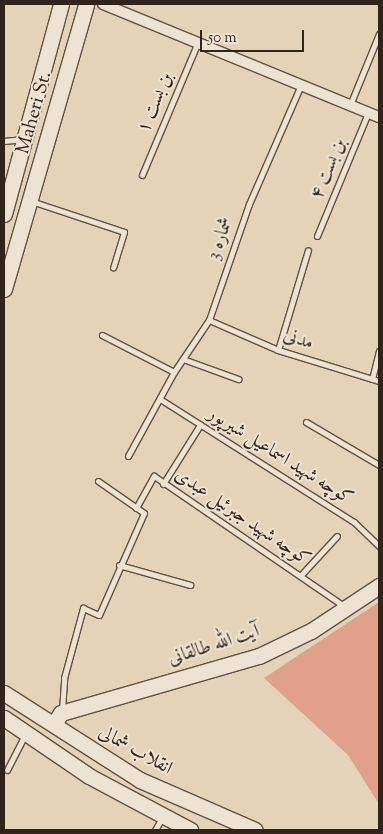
<!DOCTYPE html>
<html>
<head>
<meta charset="utf-8">
<style>
	body { margin:0 }
	#map { position:relative; width:383px; height:834px; overflow:hidden; background:#e5d3b9; font-family:"Sorts Mill Goudy",Amiri,serif }
	div>[style] { position:absolute }
	.building>* { inset:0; background:#e0a08c }
	.roads { filter:drop-shadow(1px 0 #605042) drop-shadow(-1px 0 #605042) drop-shadow(0 1px #605042) drop-shadow(0 -1px #605042) }
	.lane>* { height:5px; margin:-2.5px; padding:0 2.5px; transform-origin:2.5px; border-radius:2.5px; background:#eee2d2 }
	.street>* { height:10px; margin:-5px; padding:0 5px; transform-origin:5px; border-radius:5px; background:#eee2d2 }
	.secondary>* { height:15px; margin:-7.5px; padding:0 7.5px; transform-origin:7.5px; border-radius:7.5px; background:#eee2d2 }
	span { translate:-50% -50%; white-space:nowrap; text-align:center; line-height:1.15; -webkit-text-stroke:4px #eee2d2; paint-order:stroke }
	.street-label { font-size:19px; color:#33241b }
	.frame { position:absolute; inset:0; border:5px solid #33241b; pointer-events:none }
	.scale { position:absolute; left:200px; top:30px; width:104px; height:22px; box-sizing:border-box; border:2px solid #33241b; border-top:0; padding-left:6px; font-size:15px; line-height:18px; white-space:nowrap; color:#33241b; -webkit-text-stroke:4px #eee2d2; paint-order:stroke }
</style>
</head>
<body>
<div id="map">
	<div class="building">
		<i style="clip-path:polygon(379px 602px,379px 804px,348px 755px,264px 678px)"></i>
	</div>
	<div class="roads">
		<div class="lane">
			<i style="left:350px;top:105px;width:77px;rotate:-67.8deg"></i>
			<i style="left:4px;top:141px;width:19px;rotate:-6deg"></i>
			<i style="left:142px;top:175px;width:144px;rotate:-67.2deg"></i>
			<i style="left:31px;top:201px;width:98px;rotate:18.4deg"></i>
			<i style="left:124px;top:232px;width:37px;rotate:107deg"></i>
			<i style="left:317px;top:236px;width:133px;rotate:-67.5deg"></i>
			<i style="left:209px;top:320px;width:75px;rotate:23.5deg"></i>
			<i style="left:278px;top:350px;width:106px;rotate:17.1deg"></i>
			<i style="left:102px;top:335px;width:81px;rotate:27.2deg"></i>
			<i style="left:278px;top:350px;width:104px;rotate:-73.3deg"></i>
			<i style="left:183px;top:359px;width:59px;rotate:20deg"></i>
			<i style="left:372px;top:379px;width:29px;rotate:-76deg"></i>
			<i style="left:160px;top:399px;width:230px;rotate:32.4deg"></i>
			<i style="left:354px;top:522px;width:35px;rotate:44deg"></i>
			<i style="left:306px;top:422px;width:85px;rotate:30.5deg"></i>
			<i style="left:128px;top:456px;width:96px;rotate:-61.3deg"></i>
			<i style="left:174px;top:372px;width:63px;rotate:-56.1deg"></i>
			<i style="left:209px;top:320px;width:123px;rotate:-71deg"></i>
			<i style="left:249px;top:204px;width:130px;rotate:-66.4deg"></i>
			<i style="left:163px;top:484px;width:70px;rotate:-57.9deg"></i>
			<i style="left:136px;top:508px;width:37px;rotate:-61deg"></i>
			<i style="left:154px;top:476px;width:232px;rotate:34.4deg"></i>
			<i style="left:119px;top:565px;width:74px;rotate:15.7deg"></i>
			<i style="left:301px;top:575px;width:53px;rotate:-47.3deg"></i>
			<i style="left:62px;top:710px;width:32px;rotate:-86deg"></i>
			<i style="left:64px;top:678px;width:73px;rotate:-74.8deg"></i>
			<i style="left:83px;top:608px;width:17px;rotate:24deg"></i>
			<i style="left:99px;top:615px;width:111px;rotate:-66.2deg"></i>
			<i style="left:144px;top:513px;width:56px;rotate:-145.2deg"></i>
			<i style="left:7px;top:770px;width:39px;rotate:-63deg"></i>
			<i style="left:155px;top:830px;width:14px;rotate:-60deg"></i>
		</div>
		<div class="street">
			<i style="left:103px;top:4px;width:298px;rotate:22.3deg"></i>
		</div>
		<div class="secondary">
			<i style="left:4px;top:214px;width:218px;rotate:-74.8deg"></i>
			<i style="left:4px;top:289px;width:297px;rotate:-73.9deg"></i>
			<i style="left:4px;top:693px;width:161px;rotate:32.6deg"></i>
			<i style="left:140px;top:780px;width:125px;rotate:23.5deg"></i>
			<i style="left:4px;top:718px;width:103px;rotate:34.3deg"></i>
			<i style="left:89px;top:776px;width:115px;rotate:28.1deg"></i>
			<i style="left:54px;top:724px;width:13px;rotate:-58deg"></i>
			<i style="left:61px;top:713px;width:206px;rotate:-16.1deg"></i>
			<i style="left:259px;top:656px;width:58px;rotate:-25.7deg"></i>
			<i style="left:311px;top:631px;width:82px;rotate:-33.5deg"></i>
		</div>
	</div>
	<div class="street-label">
		<span style="left:156px;top:103px;rotate:-67deg">بن بست ۱</span>
		<span style="left:35px;top:113px;rotate:-74deg">Maheri St.</span>
		<span style="left:329px;top:169px;rotate:-67deg">بن بست ۴</span>
		<span style="left:221px;top:239px;rotate:-71deg">شماره 3</span>
		<span style="left:298px;top:340px;rotate:18deg">مدنی</span>
		<span style="left:280px;top:457px;rotate:32deg">کوچه شهید اسماعیل شیرپور</span>
		<span style="left:242px;top:518px;rotate:34deg">کوچه شهید جبرئیل عبدی</span>
		<span style="left:214px;top:646px;rotate:-18deg">آیت الله طالقانی</span>
		<span style="left:135px;top:751px;rotate:29deg">انقلاب شمالی</span>
	</div>
	<div class="frame"></div>
	<div class="scale">50 m</div>
</div>
</body>
</html>
